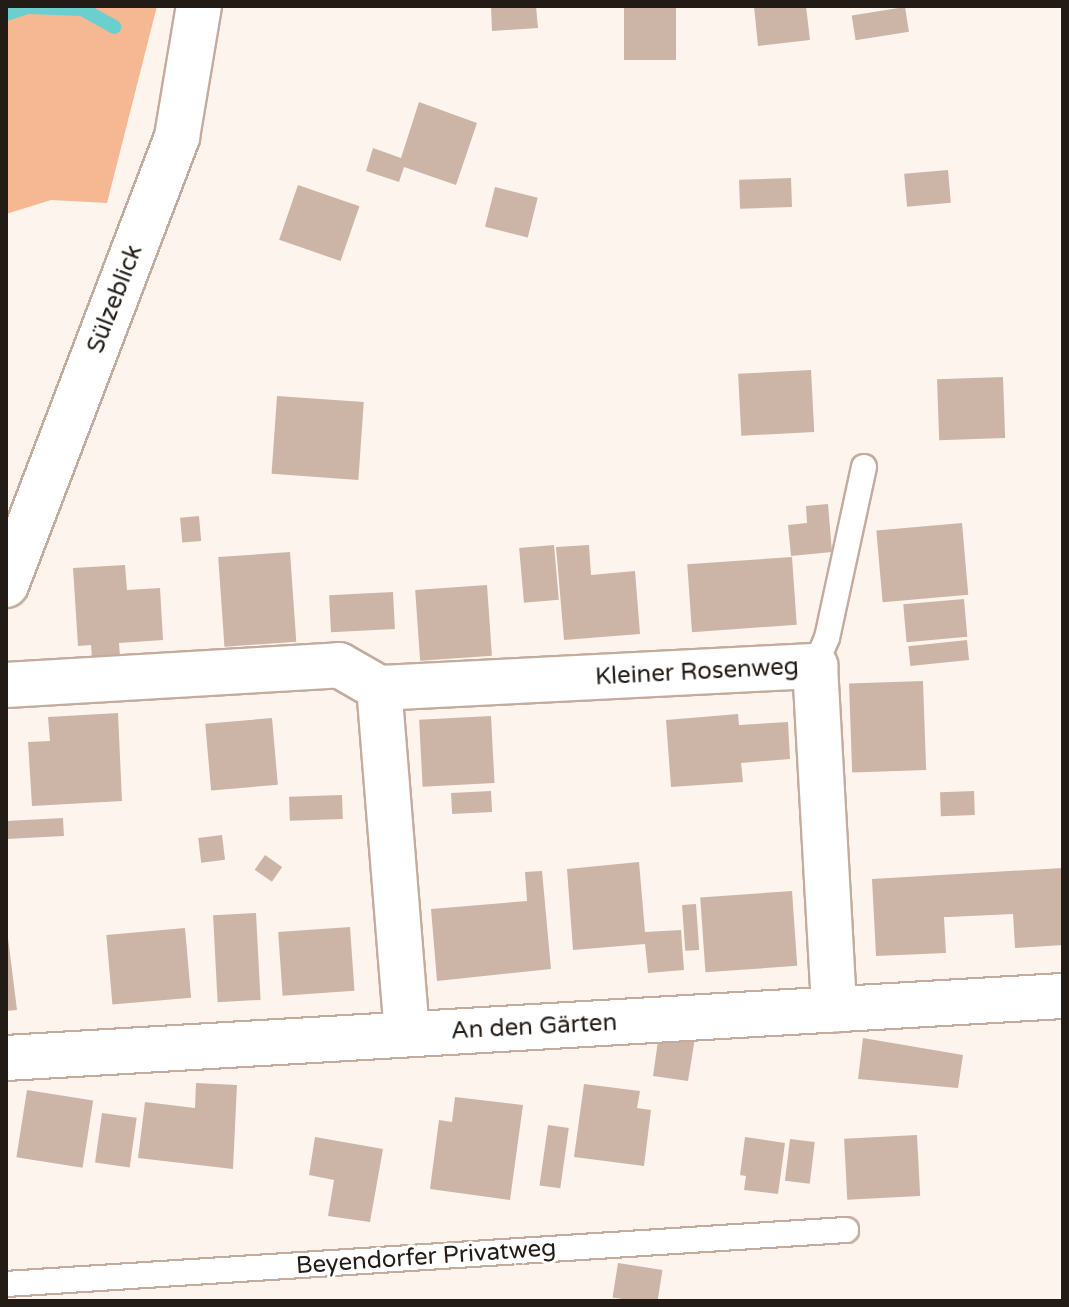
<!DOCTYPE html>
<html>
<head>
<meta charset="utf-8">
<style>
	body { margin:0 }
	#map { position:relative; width:1069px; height:1307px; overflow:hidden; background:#fef4ee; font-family:"Varela Round",sans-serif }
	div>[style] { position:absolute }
	.green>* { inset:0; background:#f5b892 }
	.stream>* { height:14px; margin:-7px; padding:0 7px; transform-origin:7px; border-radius:7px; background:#6bcecf }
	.building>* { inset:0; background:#ccb5a6; transform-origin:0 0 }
	.roads { filter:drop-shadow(2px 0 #c3ac9d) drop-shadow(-2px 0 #c3ac9d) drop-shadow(0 2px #c3ac9d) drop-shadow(0 -2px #c3ac9d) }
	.service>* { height:24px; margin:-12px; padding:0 12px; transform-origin:12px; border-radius:12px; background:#fff }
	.minor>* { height:44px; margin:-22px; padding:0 22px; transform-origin:22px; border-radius:22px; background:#fff }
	span { translate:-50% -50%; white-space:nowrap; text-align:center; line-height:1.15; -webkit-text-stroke:6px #fff; paint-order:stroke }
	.street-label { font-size:24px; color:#231b15 }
	.frame { position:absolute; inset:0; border:8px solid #231b15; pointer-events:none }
</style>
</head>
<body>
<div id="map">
	<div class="green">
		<i style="clip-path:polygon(6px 6px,157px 6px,107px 203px,51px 200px,6px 214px)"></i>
	</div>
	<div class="stream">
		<i style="left:6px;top:14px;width:23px;rotate:-18deg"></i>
		<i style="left:28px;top:7px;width:54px;rotate:2.1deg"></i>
		<i style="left:82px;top:9px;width:37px;rotate:29deg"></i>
	</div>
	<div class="building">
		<i style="clip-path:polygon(491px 6px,536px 6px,538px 28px,492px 31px)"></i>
		<i style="left:624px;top:6px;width:52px;height:54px"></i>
		<i style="clip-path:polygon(754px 6px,806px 6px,810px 40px,758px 46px)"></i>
		<i style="left:905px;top:7px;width:25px;height:54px;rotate:81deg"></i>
		<i style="clip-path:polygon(419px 102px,477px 123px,456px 185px,404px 167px,399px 182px,366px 171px,373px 148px,401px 158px)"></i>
		<i style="left:948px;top:170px;width:33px;height:44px;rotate:85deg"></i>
		<i style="left:791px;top:178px;width:29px;height:52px;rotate:88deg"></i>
		<i style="left:298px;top:185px;width:65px;height:58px;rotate:19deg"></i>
		<i style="left:495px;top:187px;width:44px;height:41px;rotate:14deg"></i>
		<i style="left:811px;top:370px;width:62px;height:73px;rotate:87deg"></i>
		<i style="left:1003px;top:377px;width:61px;height:66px;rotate:88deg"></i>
		<i style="left:277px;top:396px;width:87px;height:78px;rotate:4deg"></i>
		<i style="clip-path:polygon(828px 504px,832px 552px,791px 556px,788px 525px,807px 523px,806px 506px)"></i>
		<i style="left:199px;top:516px;width:25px;height:19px;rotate:85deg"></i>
		<i style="left:962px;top:523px;width:72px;height:86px;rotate:85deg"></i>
		<i style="left:554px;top:545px;width:55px;height:35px;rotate:85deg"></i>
		<i style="clip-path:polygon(589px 545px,591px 575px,635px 571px,640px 634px,564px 640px,556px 547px)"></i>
		<i style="left:290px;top:552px;width:90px;height:72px;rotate:86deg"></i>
		<i style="left:792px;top:557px;width:68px;height:105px;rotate:86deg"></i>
		<i style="clip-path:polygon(125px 565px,127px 590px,160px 588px,163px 640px,119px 643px,120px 656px,92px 658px,91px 645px,78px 646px,73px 568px)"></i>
		<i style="left:487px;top:585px;width:71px;height:72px;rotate:86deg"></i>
		<i style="left:393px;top:592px;width:37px;height:64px;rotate:87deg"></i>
		<i style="left:964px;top:599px;width:38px;height:61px;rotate:85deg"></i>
		<i style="left:967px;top:640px;width:20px;height:59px;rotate:84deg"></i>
		<i style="left:923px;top:681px;width:89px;height:74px;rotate:88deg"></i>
		<i style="clip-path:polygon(118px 713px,122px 801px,32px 806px,28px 742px,50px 741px,48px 717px)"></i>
		<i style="clip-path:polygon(738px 714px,739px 725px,788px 722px,790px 759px,741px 763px,743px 782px,671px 787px,666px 720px)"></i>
		<i style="left:491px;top:716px;width:67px;height:72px;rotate:87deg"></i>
		<i style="left:272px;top:718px;width:67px;height:67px;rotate:85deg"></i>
		<i style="left:491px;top:791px;width:21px;height:40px;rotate:87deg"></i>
		<i style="left:974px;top:791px;width:24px;height:34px;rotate:88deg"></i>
		<i style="left:342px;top:795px;width:24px;height:53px;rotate:88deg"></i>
		<i style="left:63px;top:818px;width:18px;height:57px;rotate:87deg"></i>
		<i style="left:222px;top:835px;width:25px;height:24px;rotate:83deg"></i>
		<i style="left:265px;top:855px;width:21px;height:18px;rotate:35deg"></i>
		<i style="clip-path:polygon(639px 862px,645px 932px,681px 930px,684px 970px,648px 973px,645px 944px,573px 950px,567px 869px)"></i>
		<i style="clip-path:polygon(1063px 868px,1063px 945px,1015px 948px,1013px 914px,949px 917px,944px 917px,946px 953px,876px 956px,872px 879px)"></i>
		<i style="clip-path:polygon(542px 871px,551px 969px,437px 981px,431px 909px,527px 901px,525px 872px)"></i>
		<i style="left:792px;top:891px;width:75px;height:92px;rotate:86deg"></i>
		<i style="left:696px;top:904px;width:46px;height:14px;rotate:86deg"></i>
		<i style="left:256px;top:913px;width:87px;height:43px;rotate:87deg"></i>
		<i style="clip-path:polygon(6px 922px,17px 1010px,6px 1011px)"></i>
		<i style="left:350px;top:927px;width:64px;height:72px;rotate:86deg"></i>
		<i style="left:185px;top:928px;width:70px;height:79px;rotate:85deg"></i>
		<i style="clip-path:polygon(695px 1038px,688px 1081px,653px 1076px,658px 1041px)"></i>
		<i style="clip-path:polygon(863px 1038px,963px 1055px,958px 1088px,858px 1079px)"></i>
		<i style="clip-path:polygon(196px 1083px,237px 1085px,233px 1169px,138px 1158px,145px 1102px,195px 1108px)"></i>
		<i style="clip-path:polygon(584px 1084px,640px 1091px,637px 1108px,651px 1110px,644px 1166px,574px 1157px)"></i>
		<i style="left:27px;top:1090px;width:67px;height:68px;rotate:9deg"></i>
		<i style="clip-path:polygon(455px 1097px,523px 1105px,510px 1200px,430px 1189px,439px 1120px,452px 1122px)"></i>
		<i style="left:102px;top:1113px;width:35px;height:50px;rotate:8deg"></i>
		<i style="left:548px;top:1125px;width:21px;height:61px;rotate:8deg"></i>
		<i style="left:917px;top:1135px;width:61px;height:73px;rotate:87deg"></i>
		<i style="clip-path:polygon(315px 1137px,383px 1149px,370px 1222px,328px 1216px,334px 1180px,309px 1175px)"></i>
		<i style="clip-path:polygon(745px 1137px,785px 1143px,778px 1194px,744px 1190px,746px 1176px,740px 1175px)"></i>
		<i style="left:790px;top:1139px;width:25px;height:42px;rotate:7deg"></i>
		<i style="left:618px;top:1263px;width:45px;height:35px;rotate:9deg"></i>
	</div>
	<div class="roads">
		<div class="service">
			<i style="left:815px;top:666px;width:30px;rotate:-67deg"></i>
			<i style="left:827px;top:638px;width:175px;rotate:-77.8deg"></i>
			<i style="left:6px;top:1284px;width:842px;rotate:-3.68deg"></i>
		</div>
		<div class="minor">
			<i style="left:6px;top:585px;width:480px;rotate:-69.1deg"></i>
			<i style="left:177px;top:137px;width:133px;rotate:-80.5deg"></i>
			<i style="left:6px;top:685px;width:334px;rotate:-3.4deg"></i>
			<i style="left:339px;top:665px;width:46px;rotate:29.9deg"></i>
			<i style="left:407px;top:1034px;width:347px;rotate:-94.6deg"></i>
			<i style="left:379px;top:688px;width:437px;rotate:-2.9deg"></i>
			<i style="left:815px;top:666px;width:344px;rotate:86.8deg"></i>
			<i style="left:6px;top:1058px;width:1059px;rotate:-3.36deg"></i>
		</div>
	</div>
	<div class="street-label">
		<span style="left:115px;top:299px;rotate:-69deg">Sülzeblick</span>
		<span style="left:697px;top:672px;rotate:-3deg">Kleiner Rosenweg</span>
		<span style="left:534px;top:1027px;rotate:-3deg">An den Gärten</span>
		<span style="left:426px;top:1257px;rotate:-4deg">Beyendorfer Privatweg</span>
	</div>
	<div class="frame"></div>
</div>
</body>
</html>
